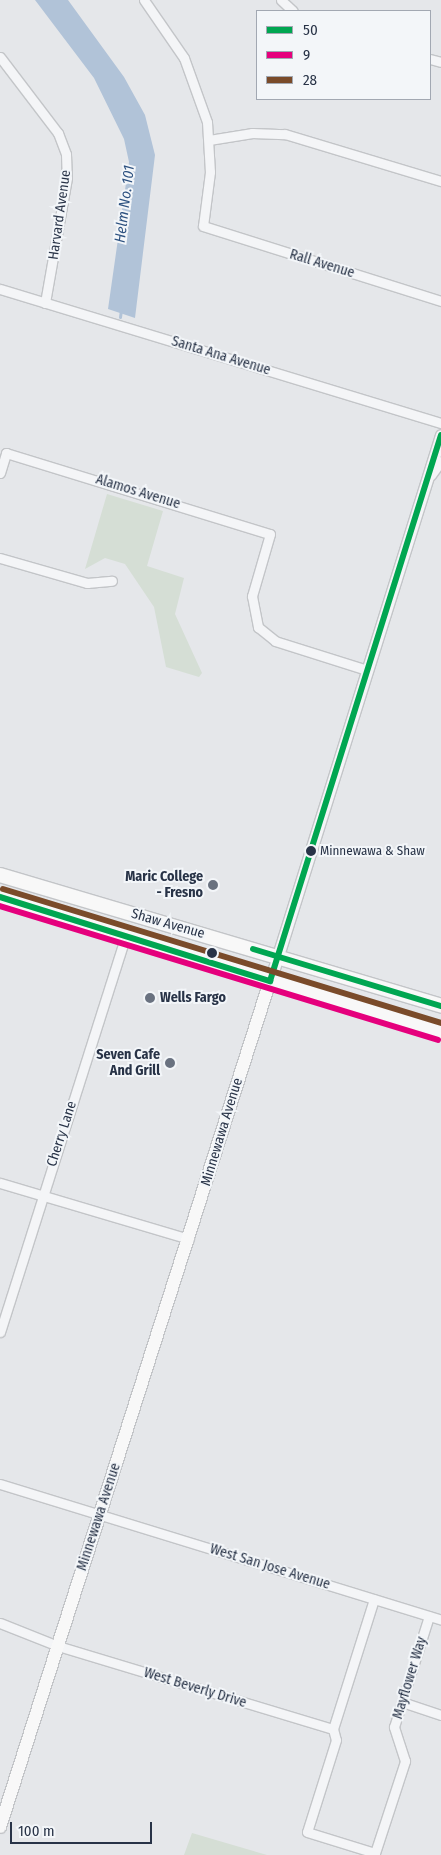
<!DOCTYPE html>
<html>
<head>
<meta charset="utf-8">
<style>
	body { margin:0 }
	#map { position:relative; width:441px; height:1855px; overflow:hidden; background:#e5e7ea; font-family:"Fira Sans Condensed",sans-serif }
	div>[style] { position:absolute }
	.green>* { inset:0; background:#d5ded5 }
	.water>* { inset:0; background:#b1c3d8 }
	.stream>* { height:3px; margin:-1.5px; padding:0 1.5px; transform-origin:1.5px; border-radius:1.5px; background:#b1c3d8 }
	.roads { filter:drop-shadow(1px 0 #c3c5c8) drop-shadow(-1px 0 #c3c5c8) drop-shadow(0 1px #c3c5c8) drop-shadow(0 -1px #c3c5c8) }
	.minor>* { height:9px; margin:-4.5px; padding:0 4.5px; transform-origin:4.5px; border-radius:4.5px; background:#f4f5f7 }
	.tertiary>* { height:11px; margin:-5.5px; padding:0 5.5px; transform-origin:5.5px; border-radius:5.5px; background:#f4f5f7 }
	.secondary>* { height:12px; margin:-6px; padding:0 6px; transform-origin:6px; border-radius:6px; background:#f8f8f8 }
	.primary>* { height:14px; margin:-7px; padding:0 7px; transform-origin:7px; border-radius:7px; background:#f8f8f8 }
	.bus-1>* { height:6px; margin:-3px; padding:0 3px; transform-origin:3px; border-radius:3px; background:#00a651 }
	.bus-2>* { height:6px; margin:-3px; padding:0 3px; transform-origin:3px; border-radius:3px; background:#e5007d }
	.bus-3>* { height:6px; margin:-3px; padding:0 3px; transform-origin:3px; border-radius:3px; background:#7a4b2a }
	.dots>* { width:14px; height:14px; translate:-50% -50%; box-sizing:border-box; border:2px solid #f3f6f9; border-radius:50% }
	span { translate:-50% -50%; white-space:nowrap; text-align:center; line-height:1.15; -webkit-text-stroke:4px #f3f6f9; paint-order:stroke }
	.bus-label { font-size:13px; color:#283347 }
	.left { translate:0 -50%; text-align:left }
	.street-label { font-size:14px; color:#283347 }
	.poi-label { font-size:14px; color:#283347; font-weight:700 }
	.right { translate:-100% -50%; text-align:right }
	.water-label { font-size:15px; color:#2e5280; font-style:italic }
	.legend { position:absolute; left:256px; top:10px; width:175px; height:90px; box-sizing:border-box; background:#f3f6f9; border:1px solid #a2a8b2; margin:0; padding:6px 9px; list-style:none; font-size:15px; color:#283347 }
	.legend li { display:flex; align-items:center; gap:10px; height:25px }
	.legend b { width:25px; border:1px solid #a2a8b2 }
	.scale { position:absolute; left:10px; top:1822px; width:142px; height:22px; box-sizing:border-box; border:2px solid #283347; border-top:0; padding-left:6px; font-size:15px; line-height:18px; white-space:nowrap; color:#283347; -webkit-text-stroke:4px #f3f6f9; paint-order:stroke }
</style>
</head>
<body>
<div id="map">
	<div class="green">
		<i style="clip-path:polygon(107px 494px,163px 511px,147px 566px,184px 578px,175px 614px,202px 673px,199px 677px,166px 667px,154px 607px,125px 564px,105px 558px,85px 569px)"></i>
		<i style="clip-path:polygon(192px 1833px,267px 1855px,184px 1855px)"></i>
	</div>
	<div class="water">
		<i style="clip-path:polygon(35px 0,68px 0,124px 77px,145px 115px,155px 155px,135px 318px,108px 309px,129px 162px,124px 139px,94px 78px)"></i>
	</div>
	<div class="stream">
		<i style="left:120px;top:317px;width:7px;rotate:-82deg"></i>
	</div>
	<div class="roads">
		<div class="minor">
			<i style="left:144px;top:0;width:70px;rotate:55.4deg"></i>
			<i style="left:184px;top:58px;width:68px;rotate:70.2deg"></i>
			<i style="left:207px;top:122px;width:50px;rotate:86.6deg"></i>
			<i style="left:210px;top:172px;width:54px;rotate:97.4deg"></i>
			<i style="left:203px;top:226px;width:250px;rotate:17.5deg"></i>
			<i style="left:281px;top:0;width:16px;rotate:43deg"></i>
			<i style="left:0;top:57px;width:96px;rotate:52.7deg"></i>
			<i style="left:58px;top:133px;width:22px;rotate:69deg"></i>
			<i style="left:66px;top:154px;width:24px;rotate:88deg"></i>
			<i style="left:67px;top:178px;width:127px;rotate:100deg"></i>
			<i style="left:430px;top:59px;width:11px;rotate:15deg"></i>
			<i style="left:209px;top:140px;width:44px;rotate:-9.2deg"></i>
			<i style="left:252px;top:133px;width:33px;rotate:2deg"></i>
			<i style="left:285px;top:134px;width:163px;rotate:16.8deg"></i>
			<i style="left:0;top:289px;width:461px;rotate:16.9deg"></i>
			<i style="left:0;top:473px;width:21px;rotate:-73deg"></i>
			<i style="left:6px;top:453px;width:276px;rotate:17.1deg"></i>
			<i style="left:270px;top:534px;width:65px;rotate:106.2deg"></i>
			<i style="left:252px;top:596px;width:32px;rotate:79deg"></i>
			<i style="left:258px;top:627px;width:22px;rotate:39deg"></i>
			<i style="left:275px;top:641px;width:96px;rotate:17.5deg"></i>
			<i style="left:431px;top:475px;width:17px;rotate:-54deg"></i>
			<i style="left:0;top:558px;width:91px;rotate:16deg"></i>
			<i style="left:87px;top:583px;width:25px;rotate:-5deg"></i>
			<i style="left:0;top:1183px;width:197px;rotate:16.5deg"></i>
			<i style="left:0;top:1332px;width:414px;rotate:-72.4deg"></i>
			<i style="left:0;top:1484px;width:461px;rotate:17.1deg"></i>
			<i style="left:0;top:1623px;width:62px;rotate:21.6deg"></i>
			<i style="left:58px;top:1646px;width:287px;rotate:16.8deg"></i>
			<i style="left:402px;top:1702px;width:41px;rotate:18.4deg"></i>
			<i style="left:333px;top:1729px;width:11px;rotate:75deg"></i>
			<i style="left:336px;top:1740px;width:96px;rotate:107.5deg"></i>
			<i style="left:307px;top:1832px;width:71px;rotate:17.2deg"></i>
			<i style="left:375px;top:1853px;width:97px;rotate:-71.9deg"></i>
			<i style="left:405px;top:1761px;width:36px;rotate:-108deg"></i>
			<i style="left:394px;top:1727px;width:116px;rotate:-72.5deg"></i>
			<i style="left:333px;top:1729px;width:136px;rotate:-72.5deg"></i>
		</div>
		<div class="tertiary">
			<i style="left:270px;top:981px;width:572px;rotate:-72.61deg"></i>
		</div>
		<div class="secondary">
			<i style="left:0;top:1827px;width:888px;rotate:-72.3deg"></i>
		</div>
		<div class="primary">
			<i style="left:0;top:875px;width:460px;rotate:16.5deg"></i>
			<i style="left:0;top:897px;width:461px;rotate:17deg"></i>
		</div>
	</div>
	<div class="bus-1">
		<i style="left:0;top:897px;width:283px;rotate:17.3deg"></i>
		<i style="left:270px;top:981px;width:572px;rotate:-72.61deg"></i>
		<i style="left:253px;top:949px;width:196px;rotate:16.9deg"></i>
	</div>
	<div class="bus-2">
		<i style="left:0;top:906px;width:458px;rotate:17deg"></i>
	</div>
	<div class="bus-3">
		<i style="left:3px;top:889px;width:458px;rotate:17deg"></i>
	</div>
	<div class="dots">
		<i style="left:311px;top:851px;background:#283347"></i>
		<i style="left:213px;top:885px;background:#6a7280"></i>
		<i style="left:212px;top:953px;background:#283347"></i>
		<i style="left:150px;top:998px;background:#6a7280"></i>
		<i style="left:170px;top:1063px;background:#6a7280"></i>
	</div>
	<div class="bus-label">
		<span class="left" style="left:320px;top:851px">Minnewawa &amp; Shaw</span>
	</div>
	<div class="street-label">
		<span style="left:60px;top:215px;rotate:-82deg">Harvard Avenue</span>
		<span style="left:322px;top:264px;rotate:17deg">Rall Avenue</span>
		<span style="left:221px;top:356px;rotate:17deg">Santa Ana Avenue</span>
		<span style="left:138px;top:492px;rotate:17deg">Alamos Avenue</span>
		<span style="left:168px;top:924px;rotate:16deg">Shaw Avenue</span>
		<span style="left:222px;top:1132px;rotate:-73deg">Minnewawa Avenue</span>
		<span style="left:62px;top:1134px;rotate:-72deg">Cherry Lane</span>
		<span style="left:99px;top:1517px;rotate:-72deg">Minnewawa Avenue</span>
		<span style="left:270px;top:1567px;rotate:17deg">West San Jose Avenue</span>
		<span style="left:410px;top:1678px;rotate:-73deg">Mayflower Way</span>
		<span style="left:195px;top:1688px;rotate:17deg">West Beverly Drive</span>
	</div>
	<div class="poi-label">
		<span class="right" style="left:203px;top:885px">Maric College<br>- Fresno</span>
		<span class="left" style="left:160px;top:998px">Wells Fargo</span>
		<span class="right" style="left:160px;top:1063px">Seven Cafe<br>And Grill</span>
	</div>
	<div class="water-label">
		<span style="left:125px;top:204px;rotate:-83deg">Helm No. 101</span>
	</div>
	<ul class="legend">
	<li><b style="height:6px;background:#00a651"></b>50</li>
	<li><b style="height:6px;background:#e5007d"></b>9</li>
	<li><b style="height:6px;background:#7a4b2a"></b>28</li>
	</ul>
	<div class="scale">100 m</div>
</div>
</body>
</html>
